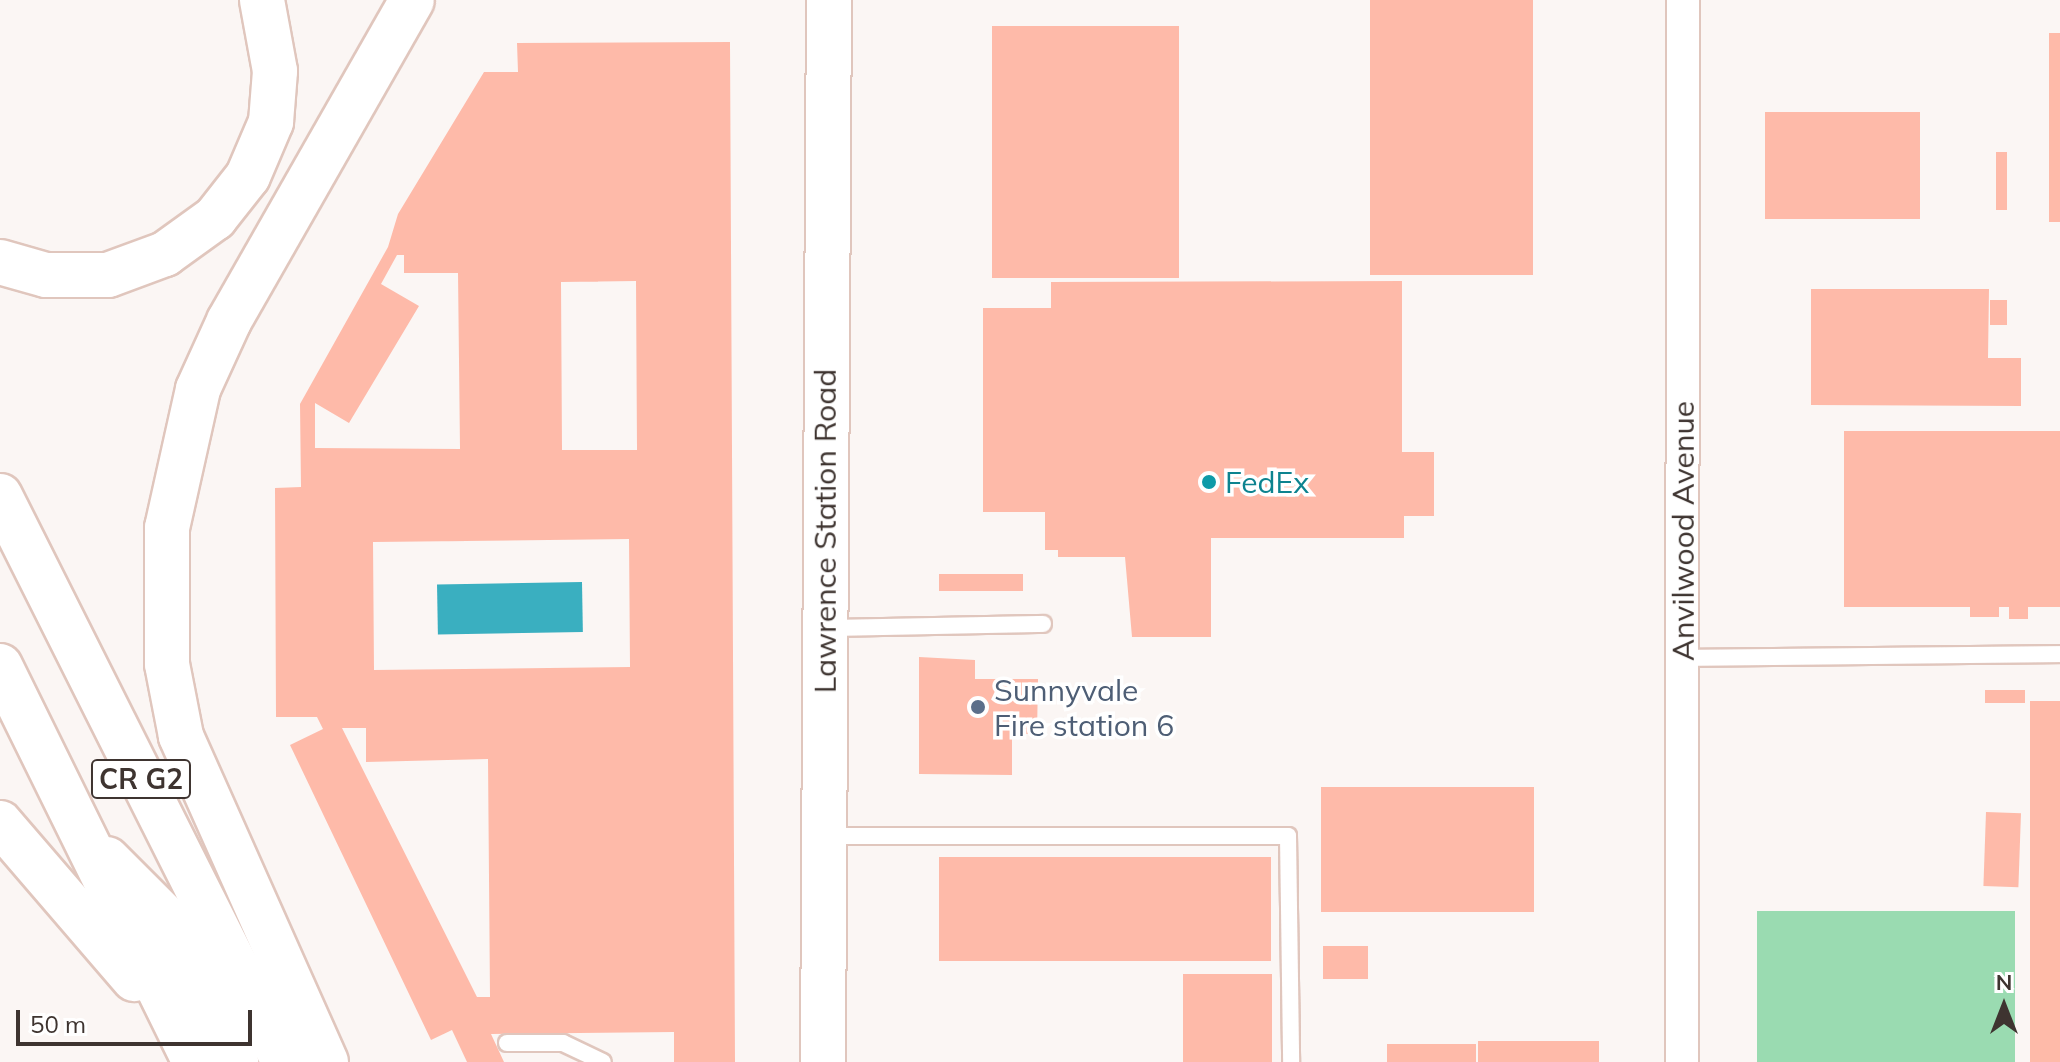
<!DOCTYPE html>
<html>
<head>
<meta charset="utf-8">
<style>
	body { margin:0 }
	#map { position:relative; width:2060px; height:1062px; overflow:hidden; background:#fbf6f4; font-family:Mulish,sans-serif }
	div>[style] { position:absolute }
	.green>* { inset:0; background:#9adbb1; transform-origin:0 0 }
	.water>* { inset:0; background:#3aafc0; transform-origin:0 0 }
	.building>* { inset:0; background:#febaa9; transform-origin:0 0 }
	.roads { filter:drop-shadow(2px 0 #e0c6bd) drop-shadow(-2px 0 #e0c6bd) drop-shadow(0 2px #e0c6bd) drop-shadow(0 -2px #e0c6bd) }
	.lane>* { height:16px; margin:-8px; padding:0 8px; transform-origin:8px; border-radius:8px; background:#fff }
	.street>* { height:32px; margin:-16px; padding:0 16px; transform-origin:16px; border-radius:16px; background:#fff }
	.secondary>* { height:44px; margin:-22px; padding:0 22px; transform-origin:22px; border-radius:22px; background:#fff }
	.highway>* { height:44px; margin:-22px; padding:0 22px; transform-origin:22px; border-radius:22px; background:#fff }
	.dots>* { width:22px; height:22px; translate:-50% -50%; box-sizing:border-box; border:4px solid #fff; border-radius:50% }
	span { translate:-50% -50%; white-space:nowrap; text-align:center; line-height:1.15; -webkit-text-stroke:7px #fff; paint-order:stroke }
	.shield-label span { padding:2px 6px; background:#fff; border:2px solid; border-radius:6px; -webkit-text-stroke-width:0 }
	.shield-label { font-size:28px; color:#3e3430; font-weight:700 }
	.culture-label { font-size:30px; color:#0d838f }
	.left { translate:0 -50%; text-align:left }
	.street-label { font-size:30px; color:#3e3430 }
	.service-label { font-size:30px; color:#4e5e75 }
	.north { position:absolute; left:1964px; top:966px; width:80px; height:80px; -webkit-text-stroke:6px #fff; paint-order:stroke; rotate:0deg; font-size:22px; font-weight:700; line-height:32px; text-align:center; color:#3e3430 }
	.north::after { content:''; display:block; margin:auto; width:28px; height:36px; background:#3e3430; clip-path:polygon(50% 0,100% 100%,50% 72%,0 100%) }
	.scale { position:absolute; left:16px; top:1010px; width:236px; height:36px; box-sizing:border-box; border:4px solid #3e3430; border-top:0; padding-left:10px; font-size:24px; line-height:28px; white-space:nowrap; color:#3e3430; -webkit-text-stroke:6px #fff; paint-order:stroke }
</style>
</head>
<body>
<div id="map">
	<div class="green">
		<i style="left:1757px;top:911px;width:258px;height:151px"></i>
	</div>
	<div class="water">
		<i style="left:582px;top:582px;width:50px;height:145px;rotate:89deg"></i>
	</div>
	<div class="building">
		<i style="left:1370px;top:0;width:163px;height:275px"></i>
		<i style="left:1179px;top:26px;width:252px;height:187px;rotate:90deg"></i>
		<i style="left:2049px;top:33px;width:11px;height:189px"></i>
		<i style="clip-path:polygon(evenodd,730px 42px,735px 1062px,674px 1062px,674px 1032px,491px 1034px,504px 1062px,467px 1062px,452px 1030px,431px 1040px,290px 745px,323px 729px,317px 717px,276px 717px,275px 488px,301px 487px,300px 404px,388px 247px,398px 214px,484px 72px,518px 72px,517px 43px,730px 42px,397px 255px,404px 255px,404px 273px,458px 273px,460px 449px,315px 448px,315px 403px,349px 423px,419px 306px,381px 284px,397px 255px,730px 42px,636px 281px,637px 450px,562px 450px,561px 282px,636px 281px,730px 42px,629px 539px,630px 667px,374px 670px,373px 542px,629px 539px,730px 42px,342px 728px,366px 728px,366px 762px,488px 759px,490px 997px,477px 997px,342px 728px)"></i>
		<i style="left:1765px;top:112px;width:155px;height:107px"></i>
		<i style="left:1996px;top:152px;width:11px;height:58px"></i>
		<i style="clip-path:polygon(1402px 281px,1402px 452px,1434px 452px,1434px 516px,1404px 516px,1404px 538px,1211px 538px,1211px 637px,1132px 637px,1125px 557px,1058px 557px,1058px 550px,1045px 550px,1045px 512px,983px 512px,983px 308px,1051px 308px,1051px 282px)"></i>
		<i style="clip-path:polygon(1811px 289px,1989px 289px,1988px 358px,2021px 358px,2021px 406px,1811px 405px)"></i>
		<i style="left:1990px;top:300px;width:17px;height:25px"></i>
		<i style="clip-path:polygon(1844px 431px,2060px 431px,2060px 607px,2028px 607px,2028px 619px,2009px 619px,2009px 607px,1999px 607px,1999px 617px,1970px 617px,1970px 607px,1844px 607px)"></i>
		<i style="left:939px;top:574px;width:84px;height:17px"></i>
		<i style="clip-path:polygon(919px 657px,975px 660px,975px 679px,1038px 679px,1037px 734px,1012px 734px,1012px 775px,919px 774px)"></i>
		<i style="left:1985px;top:690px;width:40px;height:13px"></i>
		<i style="left:2030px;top:701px;width:30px;height:361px"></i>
		<i style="left:1321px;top:787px;width:213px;height:125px"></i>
		<i style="left:1986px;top:812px;width:35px;height:74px;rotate:2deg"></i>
		<i style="left:939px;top:857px;width:332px;height:104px"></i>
		<i style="left:1323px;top:946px;width:45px;height:33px"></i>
		<i style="left:1272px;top:974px;width:88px;height:89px;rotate:90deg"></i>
		<i style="left:1599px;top:1041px;width:21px;height:121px;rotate:90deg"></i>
		<i style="left:1387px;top:1044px;width:89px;height:18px"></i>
	</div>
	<div class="roads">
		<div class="lane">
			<i style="left:826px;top:628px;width:217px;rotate:-1.1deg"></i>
			<i style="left:1683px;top:658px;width:377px;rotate:-0.6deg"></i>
			<i style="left:826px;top:836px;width:462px"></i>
			<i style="left:1288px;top:836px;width:226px;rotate:89.2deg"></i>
			<i style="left:507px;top:1043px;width:56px"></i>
			<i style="left:563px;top:1043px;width:44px;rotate:25.4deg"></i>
		</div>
		<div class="street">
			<i style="left:1682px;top:1062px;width:1062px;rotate:-89.95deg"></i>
		</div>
		<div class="secondary">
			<i style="left:823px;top:1062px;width:1062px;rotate:-89.68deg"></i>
		</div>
		<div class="highway">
			<i style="left:0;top:262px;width:48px;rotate:15.8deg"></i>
			<i style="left:46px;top:275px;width:62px"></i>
			<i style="left:108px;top:275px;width:61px;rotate:-20.2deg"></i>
			<i style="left:165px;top:254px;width:62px;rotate:-35.8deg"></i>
			<i style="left:215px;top:218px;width:53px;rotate:-51.8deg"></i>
			<i style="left:248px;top:176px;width:59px;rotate:-66.9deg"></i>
			<i style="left:271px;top:122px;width:51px;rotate:-85.5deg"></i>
			<i style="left:275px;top:71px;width:72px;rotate:-100.4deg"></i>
			<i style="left:0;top:496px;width:633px;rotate:63.35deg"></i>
			<i style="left:0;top:666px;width:441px;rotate:63.8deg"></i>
			<i style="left:0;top:823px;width:206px;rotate:49.3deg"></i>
			<i style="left:107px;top:859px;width:81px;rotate:45deg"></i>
			<i style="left:164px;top:916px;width:163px;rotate:63.7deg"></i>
			<i style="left:326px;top:1062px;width:357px;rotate:-114deg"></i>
			<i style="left:181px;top:736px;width:73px;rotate:-101deg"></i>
			<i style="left:167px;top:664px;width:136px;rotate:-90deg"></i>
			<i style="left:167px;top:528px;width:142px;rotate:-77.4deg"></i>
			<i style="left:198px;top:389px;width:75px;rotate:-65.5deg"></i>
			<i style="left:229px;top:321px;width:369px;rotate:-60.3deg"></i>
		</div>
	</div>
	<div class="dots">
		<i style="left:1209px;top:482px;background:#0f9aa8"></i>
		<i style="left:978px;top:707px;background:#5c6f8a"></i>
	</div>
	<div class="shield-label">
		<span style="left:141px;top:779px">CR G2</span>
	</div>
	<div class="culture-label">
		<span class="left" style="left:1225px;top:482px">FedEx</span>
	</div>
	<div class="street-label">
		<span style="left:825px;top:531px;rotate:-90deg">Lawrence Station Road</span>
		<span style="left:1683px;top:531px;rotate:-90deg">Anvilwood Avenue</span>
	</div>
	<div class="service-label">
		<span class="left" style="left:994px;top:707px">Sunnyvale<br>Fire station 6</span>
	</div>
	<div class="north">N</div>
	<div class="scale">50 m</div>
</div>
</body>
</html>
